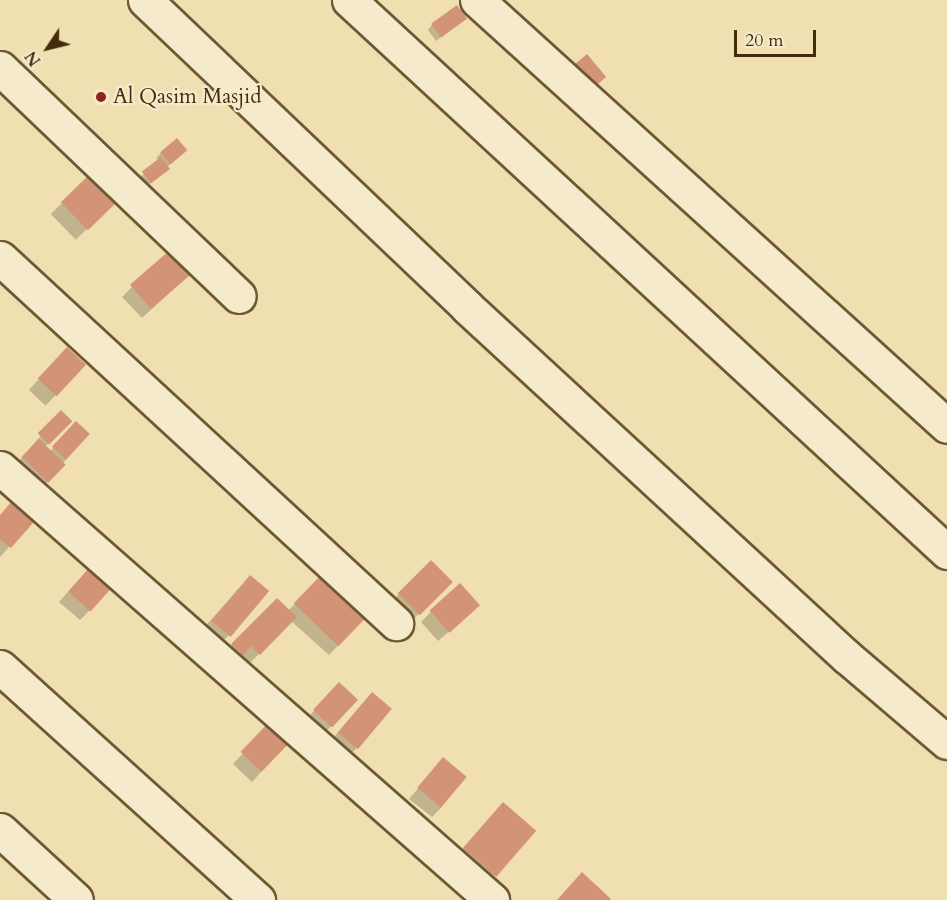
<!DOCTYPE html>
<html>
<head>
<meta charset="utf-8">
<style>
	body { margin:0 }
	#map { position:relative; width:947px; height:900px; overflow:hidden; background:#f0e0b1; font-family:Cardo,serif }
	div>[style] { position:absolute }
	.shadow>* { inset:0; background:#0003; transform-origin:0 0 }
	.building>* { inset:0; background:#d39377; transform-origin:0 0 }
	.roads { filter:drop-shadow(2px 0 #6e5934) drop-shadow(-2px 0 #6e5934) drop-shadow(0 2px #6e5934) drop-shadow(0 -2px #6e5934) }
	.street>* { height:33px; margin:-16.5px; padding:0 16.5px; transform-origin:16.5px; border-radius:16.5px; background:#f5ebcc }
	.dots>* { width:16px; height:16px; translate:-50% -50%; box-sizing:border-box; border:3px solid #f5ebcc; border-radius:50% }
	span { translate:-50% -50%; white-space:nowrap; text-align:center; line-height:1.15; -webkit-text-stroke:4.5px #f5ebcc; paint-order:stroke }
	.poi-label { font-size:21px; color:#432c0b }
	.left { translate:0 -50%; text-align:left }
	.north { position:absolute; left:18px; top:18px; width:60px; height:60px; -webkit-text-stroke:4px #f5ebcc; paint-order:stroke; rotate:235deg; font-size:16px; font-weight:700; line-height:24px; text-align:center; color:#432c0b }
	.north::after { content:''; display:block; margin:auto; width:21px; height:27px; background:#432c0b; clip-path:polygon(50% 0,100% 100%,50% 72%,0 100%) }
	.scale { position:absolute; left:734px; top:30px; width:82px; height:27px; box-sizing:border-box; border:3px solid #432c0b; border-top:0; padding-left:8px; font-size:18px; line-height:21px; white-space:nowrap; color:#432c0b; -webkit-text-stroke:4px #f5ebcc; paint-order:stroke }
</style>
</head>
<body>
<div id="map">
	<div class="shadow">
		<i style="clip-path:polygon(460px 23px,436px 41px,428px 30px,432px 25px)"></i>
		<i style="clip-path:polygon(161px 153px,180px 155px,146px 187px,139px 178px,159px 161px,156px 158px)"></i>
		<i style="left:91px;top:175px;width:36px;height:56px;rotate:46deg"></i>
		<i style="clip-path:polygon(179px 284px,142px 318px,122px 297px,132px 287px)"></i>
		<i style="left:67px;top:349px;width:23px;height:56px;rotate:43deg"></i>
		<i style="clip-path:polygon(61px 412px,70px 421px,45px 447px,50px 451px,76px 423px,88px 434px,39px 492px,13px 468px)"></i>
		<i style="clip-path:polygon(0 515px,38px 515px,0 557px)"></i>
		<i style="left:431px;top:562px;width:28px;height:61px;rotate:45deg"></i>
		<i style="clip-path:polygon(90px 567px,90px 610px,80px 620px,59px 602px)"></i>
		<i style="clip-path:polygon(313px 585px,366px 616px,329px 655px,291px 621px,249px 664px,241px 655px,232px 664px,222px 655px,277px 600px,288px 611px)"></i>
		<i style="clip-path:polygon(240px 587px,228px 636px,218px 646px,201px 631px)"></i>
		<i style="clip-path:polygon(431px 612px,468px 615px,438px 641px,421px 622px)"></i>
		<i style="left:339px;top:684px;width:23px;height:51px;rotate:43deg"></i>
		<i style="clip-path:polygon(362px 704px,356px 749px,346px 759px,328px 744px)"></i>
		<i style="clip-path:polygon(266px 728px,295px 735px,252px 782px,233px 764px)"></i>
		<i style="clip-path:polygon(443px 759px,442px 807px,432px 817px,409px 799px)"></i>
		<i style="clip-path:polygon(493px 814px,534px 831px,484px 886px,454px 859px)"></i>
	</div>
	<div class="building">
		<i style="left:457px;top:5px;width:17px;height:32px;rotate:54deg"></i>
		<i style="left:587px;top:54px;width:30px;height:35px;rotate:50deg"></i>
		<i style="left:177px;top:138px;width:16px;height:22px;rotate:50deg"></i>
		<i style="left:161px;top:157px;width:15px;height:24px;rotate:53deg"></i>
		<i style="left:91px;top:173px;width:39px;height:42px;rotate:46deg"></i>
		<i style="left:170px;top:250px;width:32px;height:53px;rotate:49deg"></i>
		<i style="left:67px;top:347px;width:26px;height:43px;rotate:43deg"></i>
		<i style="left:61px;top:410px;width:16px;height:33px;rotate:45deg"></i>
		<i style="left:76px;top:421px;width:19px;height:35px;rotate:43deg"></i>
		<i style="left:39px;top:439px;width:37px;height:25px;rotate:44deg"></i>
		<i style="clip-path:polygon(17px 495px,40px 515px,11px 548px,0 539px,0 515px)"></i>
		<i style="left:101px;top:555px;width:30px;height:49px;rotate:42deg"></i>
		<i style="left:431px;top:560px;width:31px;height:47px;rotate:45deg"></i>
		<i style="left:323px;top:573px;width:62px;height:42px;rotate:44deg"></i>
		<i style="left:250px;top:575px;width:25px;height:60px;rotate:40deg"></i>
		<i style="left:460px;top:583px;width:30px;height:41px;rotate:48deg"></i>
		<i style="clip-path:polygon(277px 598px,297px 617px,260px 655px,251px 646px,243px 655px,231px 644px)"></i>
		<i style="left:339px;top:682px;width:26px;height:38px;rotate:43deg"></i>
		<i style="left:372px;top:692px;width:26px;height:53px;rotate:40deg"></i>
		<i style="left:276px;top:715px;width:29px;height:51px;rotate:44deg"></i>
		<i style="left:443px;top:757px;width:31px;height:40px;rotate:40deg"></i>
		<i style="left:503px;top:802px;width:44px;height:61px;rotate:41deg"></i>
		<i style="clip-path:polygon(582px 872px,611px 899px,610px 900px,557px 900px)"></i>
	</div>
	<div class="roads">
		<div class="street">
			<i style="left:145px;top:0;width:445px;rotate:43.6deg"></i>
			<i style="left:467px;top:307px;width:517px;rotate:42.65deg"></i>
			<i style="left:847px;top:657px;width:131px;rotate:40.4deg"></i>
			<i style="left:349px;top:0;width:814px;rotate:42.71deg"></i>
			<i style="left:477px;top:0;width:634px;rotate:42.19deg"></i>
			<i style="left:0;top:68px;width:330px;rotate:43.7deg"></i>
			<i style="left:0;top:258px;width:539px;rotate:42.67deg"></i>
			<i style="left:0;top:468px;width:655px;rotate:41.28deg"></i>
			<i style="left:0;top:667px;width:348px;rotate:42.1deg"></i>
			<i style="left:0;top:830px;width:103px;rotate:42.6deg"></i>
		</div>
	</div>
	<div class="dots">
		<i style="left:101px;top:97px;background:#8f2418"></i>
	</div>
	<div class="poi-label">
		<span class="left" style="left:113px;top:97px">Al Qasim Masjid</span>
	</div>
	<div class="north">N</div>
	<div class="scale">20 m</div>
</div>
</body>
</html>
